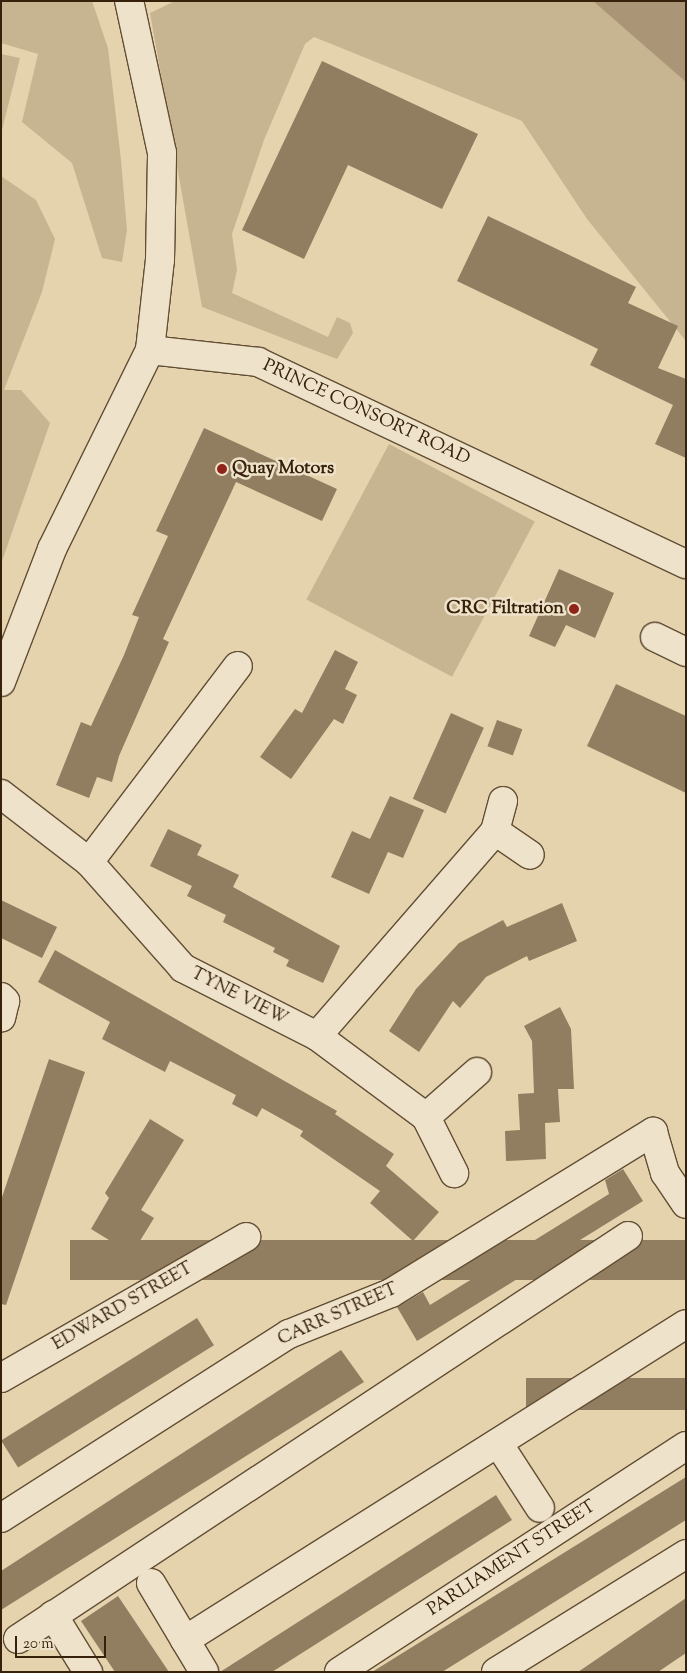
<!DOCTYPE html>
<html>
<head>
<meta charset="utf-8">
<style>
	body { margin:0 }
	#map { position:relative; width:687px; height:1673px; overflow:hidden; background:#e5d3ae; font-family:"Sorts Mill Goudy",serif }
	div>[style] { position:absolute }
	.green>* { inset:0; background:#c7b592; transform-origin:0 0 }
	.water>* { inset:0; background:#aa9677 }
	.building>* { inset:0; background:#917e60; transform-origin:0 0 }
	.roads { filter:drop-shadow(1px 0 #624e34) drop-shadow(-1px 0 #624e34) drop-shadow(0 1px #624e34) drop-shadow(0 -1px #624e34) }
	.minor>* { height:28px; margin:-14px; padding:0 14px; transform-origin:14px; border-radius:14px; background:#eee2ca }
	.dots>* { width:14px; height:14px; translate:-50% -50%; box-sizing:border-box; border:2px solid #eee2ca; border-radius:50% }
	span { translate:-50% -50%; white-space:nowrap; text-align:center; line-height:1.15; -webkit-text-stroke:5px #eee2ca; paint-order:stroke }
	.street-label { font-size:18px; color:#37210b }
	.poi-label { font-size:18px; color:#37210b; font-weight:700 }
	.left { translate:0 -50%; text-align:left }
	.right { translate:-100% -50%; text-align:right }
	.frame { position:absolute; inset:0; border:2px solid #37210b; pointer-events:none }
	.scale { position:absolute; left:15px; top:1636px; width:91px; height:22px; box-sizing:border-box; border:2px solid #37210b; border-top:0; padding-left:6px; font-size:15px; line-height:18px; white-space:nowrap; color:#37210b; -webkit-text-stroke:4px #eee2ca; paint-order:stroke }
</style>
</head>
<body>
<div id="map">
	<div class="green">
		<i style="clip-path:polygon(1px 1px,92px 1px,108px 48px,121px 160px,127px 230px,122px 262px,102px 258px,72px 163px,22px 122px,38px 54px,1px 43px)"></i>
		<i style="clip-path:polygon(175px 1px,596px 1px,686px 78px,686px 341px,587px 219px,522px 121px,314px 37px,305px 44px,264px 140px,232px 234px,237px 270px,232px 293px,328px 337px,337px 317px,350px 323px,353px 333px,337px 359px,202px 307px,150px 13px)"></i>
		<i style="clip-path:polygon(1px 54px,20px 58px,1px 134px)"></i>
		<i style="clip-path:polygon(1px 176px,36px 200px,55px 239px,42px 292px,4px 390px,21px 390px,50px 423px,1px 564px)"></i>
		<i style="left:389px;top:444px;width:165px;height:176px;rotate:28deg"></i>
	</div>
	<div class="water">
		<i style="clip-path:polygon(593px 1px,686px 1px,686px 82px)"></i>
	</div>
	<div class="building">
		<i style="clip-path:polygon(322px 61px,478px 134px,442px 209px,348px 165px,304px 259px,242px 230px)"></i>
		<i style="clip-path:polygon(488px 216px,636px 287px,628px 303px,678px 326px,658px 368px,686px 379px,686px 458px,655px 444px,673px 405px,590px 365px,598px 349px,457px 281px)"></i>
		<i style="clip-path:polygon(204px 428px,337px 489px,322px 521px,236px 482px,163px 639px,169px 642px,119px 756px,112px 782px,97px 777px,89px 798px,56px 785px,81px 722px,91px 726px,124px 655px,139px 617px,132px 615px,168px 536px,156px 531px)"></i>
		<i style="clip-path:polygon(559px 569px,614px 593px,595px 638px,566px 625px,555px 647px,529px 636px)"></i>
		<i style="clip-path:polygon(335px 650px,358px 662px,345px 689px,357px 695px,343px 724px,334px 719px,291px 779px,260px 757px,295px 709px,302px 713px)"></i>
		<i style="clip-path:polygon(616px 684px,686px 716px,686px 793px,587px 746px)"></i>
		<i style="left:451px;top:713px;width:36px;height:94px;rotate:24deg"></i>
		<i style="left:497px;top:720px;width:27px;height:28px;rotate:20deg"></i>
		<i style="clip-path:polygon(390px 796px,424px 810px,403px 858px,388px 852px,369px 894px,331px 877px,352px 831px,370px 839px)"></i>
		<i style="clip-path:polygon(168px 829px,202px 845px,197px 855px,239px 875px,233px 887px,340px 946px,323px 983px,286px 966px,289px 960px,273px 952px,275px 948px,223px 922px,226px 915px,187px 896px,192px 886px,150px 866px)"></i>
		<i style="clip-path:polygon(1px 900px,57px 927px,42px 958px,1px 938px)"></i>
		<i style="clip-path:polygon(562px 903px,577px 941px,529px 961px,527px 956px,486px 977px,460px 1008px,453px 1001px,419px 1052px,389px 1031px,416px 989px,459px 943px,503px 920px,507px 927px)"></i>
		<i style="clip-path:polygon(55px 950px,337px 1111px,335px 1114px,394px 1154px,386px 1166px,439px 1212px,413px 1241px,370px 1203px,380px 1191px,300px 1136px,303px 1131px,262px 1108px,257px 1117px,232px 1104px,236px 1095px,170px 1061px,165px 1072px,102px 1039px,110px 1022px,38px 982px)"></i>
		<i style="clip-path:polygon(560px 1007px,571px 1029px,574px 1089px,558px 1089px,560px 1122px,545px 1123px,546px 1159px,506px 1161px,505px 1131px,520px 1130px,518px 1094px,534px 1093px,532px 1041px,524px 1026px)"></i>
		<i style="clip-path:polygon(49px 1059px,85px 1072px,6px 1305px,1px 1304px,1px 1200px)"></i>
		<i style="clip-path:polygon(150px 1119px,184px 1140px,141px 1210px,154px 1218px,132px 1254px,91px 1229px,109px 1198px,105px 1193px)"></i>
		<i style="clip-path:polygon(623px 1169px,643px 1201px,417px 1341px,397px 1307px,423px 1292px,430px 1305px,609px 1194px,605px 1180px)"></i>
		<i style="left:686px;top:1240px;width:40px;height:616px;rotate:90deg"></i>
		<i style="left:197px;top:1318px;width:32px;height:231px;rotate:58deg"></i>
		<i style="clip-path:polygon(341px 1350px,364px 1382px,1px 1610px,1px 1571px)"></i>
		<i style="left:686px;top:1378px;width:32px;height:160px;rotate:90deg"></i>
		<i style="clip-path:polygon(686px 1477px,686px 1520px,442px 1672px,372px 1672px)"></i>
		<i style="clip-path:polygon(496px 1495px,512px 1520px,272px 1672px,220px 1672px)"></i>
		<i style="clip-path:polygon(118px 1596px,169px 1672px,115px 1672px,81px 1621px)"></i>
		<i style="clip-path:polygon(686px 1598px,686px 1653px,658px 1672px,578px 1672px)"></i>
	</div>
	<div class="roads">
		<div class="minor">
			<i style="left:150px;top:350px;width:109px;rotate:6.3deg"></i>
			<i style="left:258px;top:362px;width:473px;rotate:25.3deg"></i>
			<i style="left:655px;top:637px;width:34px;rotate:26deg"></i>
			<i style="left:1px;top:682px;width:142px;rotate:-69deg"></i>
			<i style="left:52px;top:549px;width:222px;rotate:-63.8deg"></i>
			<i style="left:150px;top:350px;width:91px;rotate:-83.7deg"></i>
			<i style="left:160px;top:260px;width:107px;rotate:-88.9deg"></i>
			<i style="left:162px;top:153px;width:156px;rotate:-102.2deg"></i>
			<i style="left:1px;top:794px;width:111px;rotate:37.7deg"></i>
			<i style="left:89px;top:862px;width:142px;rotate:48.4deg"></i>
			<i style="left:183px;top:968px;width:150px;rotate:26.9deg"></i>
			<i style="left:317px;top:1036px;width:136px;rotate:36.6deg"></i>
			<i style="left:426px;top:1117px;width:63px;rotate:63.4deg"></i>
			<i style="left:495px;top:831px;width:42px;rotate:34.4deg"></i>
			<i style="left:89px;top:862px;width:246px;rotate:-52.8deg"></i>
			<i style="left:1px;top:997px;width:6px;rotate:45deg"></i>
			<i style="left:5px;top:1001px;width:17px;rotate:103deg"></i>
			<i style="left:317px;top:1036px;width:271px;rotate:-49deg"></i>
			<i style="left:495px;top:831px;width:31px;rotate:-75deg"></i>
			<i style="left:426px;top:1117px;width:68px;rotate:-41.4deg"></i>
			<i style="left:1px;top:1378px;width:283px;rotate:-29.9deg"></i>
			<i style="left:498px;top:1443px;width:77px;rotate:57.1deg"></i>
			<i style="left:1px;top:1518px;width:342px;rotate:-32.6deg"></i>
			<i style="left:289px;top:1334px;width:110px;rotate:-21.9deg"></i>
			<i style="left:391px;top:1293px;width:308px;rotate:-31.6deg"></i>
			<i style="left:653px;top:1132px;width:43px;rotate:73.7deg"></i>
			<i style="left:665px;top:1173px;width:37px;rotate:56deg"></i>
			<i style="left:151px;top:1583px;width:66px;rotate:59.2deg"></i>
			<i style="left:185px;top:1640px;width:592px;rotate:-32.24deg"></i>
			<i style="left:53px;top:1615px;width:67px;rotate:58.4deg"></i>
			<i style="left:18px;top:1639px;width:731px;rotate:-33.45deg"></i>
			<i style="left:185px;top:1640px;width:37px;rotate:59deg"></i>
			<i style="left:339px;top:1672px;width:414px;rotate:-33.1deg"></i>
			<i style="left:496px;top:1672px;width:224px;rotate:-31.8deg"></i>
		</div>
	</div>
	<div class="dots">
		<i style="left:222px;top:469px;background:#8f2418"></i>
		<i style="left:574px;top:609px;background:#8f2418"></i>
	</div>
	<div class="street-label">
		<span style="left:366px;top:413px;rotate:25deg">PRINCE CONSORT ROAD</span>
		<span style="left:239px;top:997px;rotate:27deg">TYNE VIEW</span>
		<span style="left:123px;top:1307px;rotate:-30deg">EDWARD STREET</span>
		<span style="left:338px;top:1315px;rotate:-24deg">CARR STREET</span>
		<span style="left:512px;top:1559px;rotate:-33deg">PARLIAMENT STREET</span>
	</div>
	<div class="poi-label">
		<span class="left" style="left:232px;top:469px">Quay Motors</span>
		<span class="right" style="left:564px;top:609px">CRC Filtration</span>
	</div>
	<div class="frame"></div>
	<div class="scale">20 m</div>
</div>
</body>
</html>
